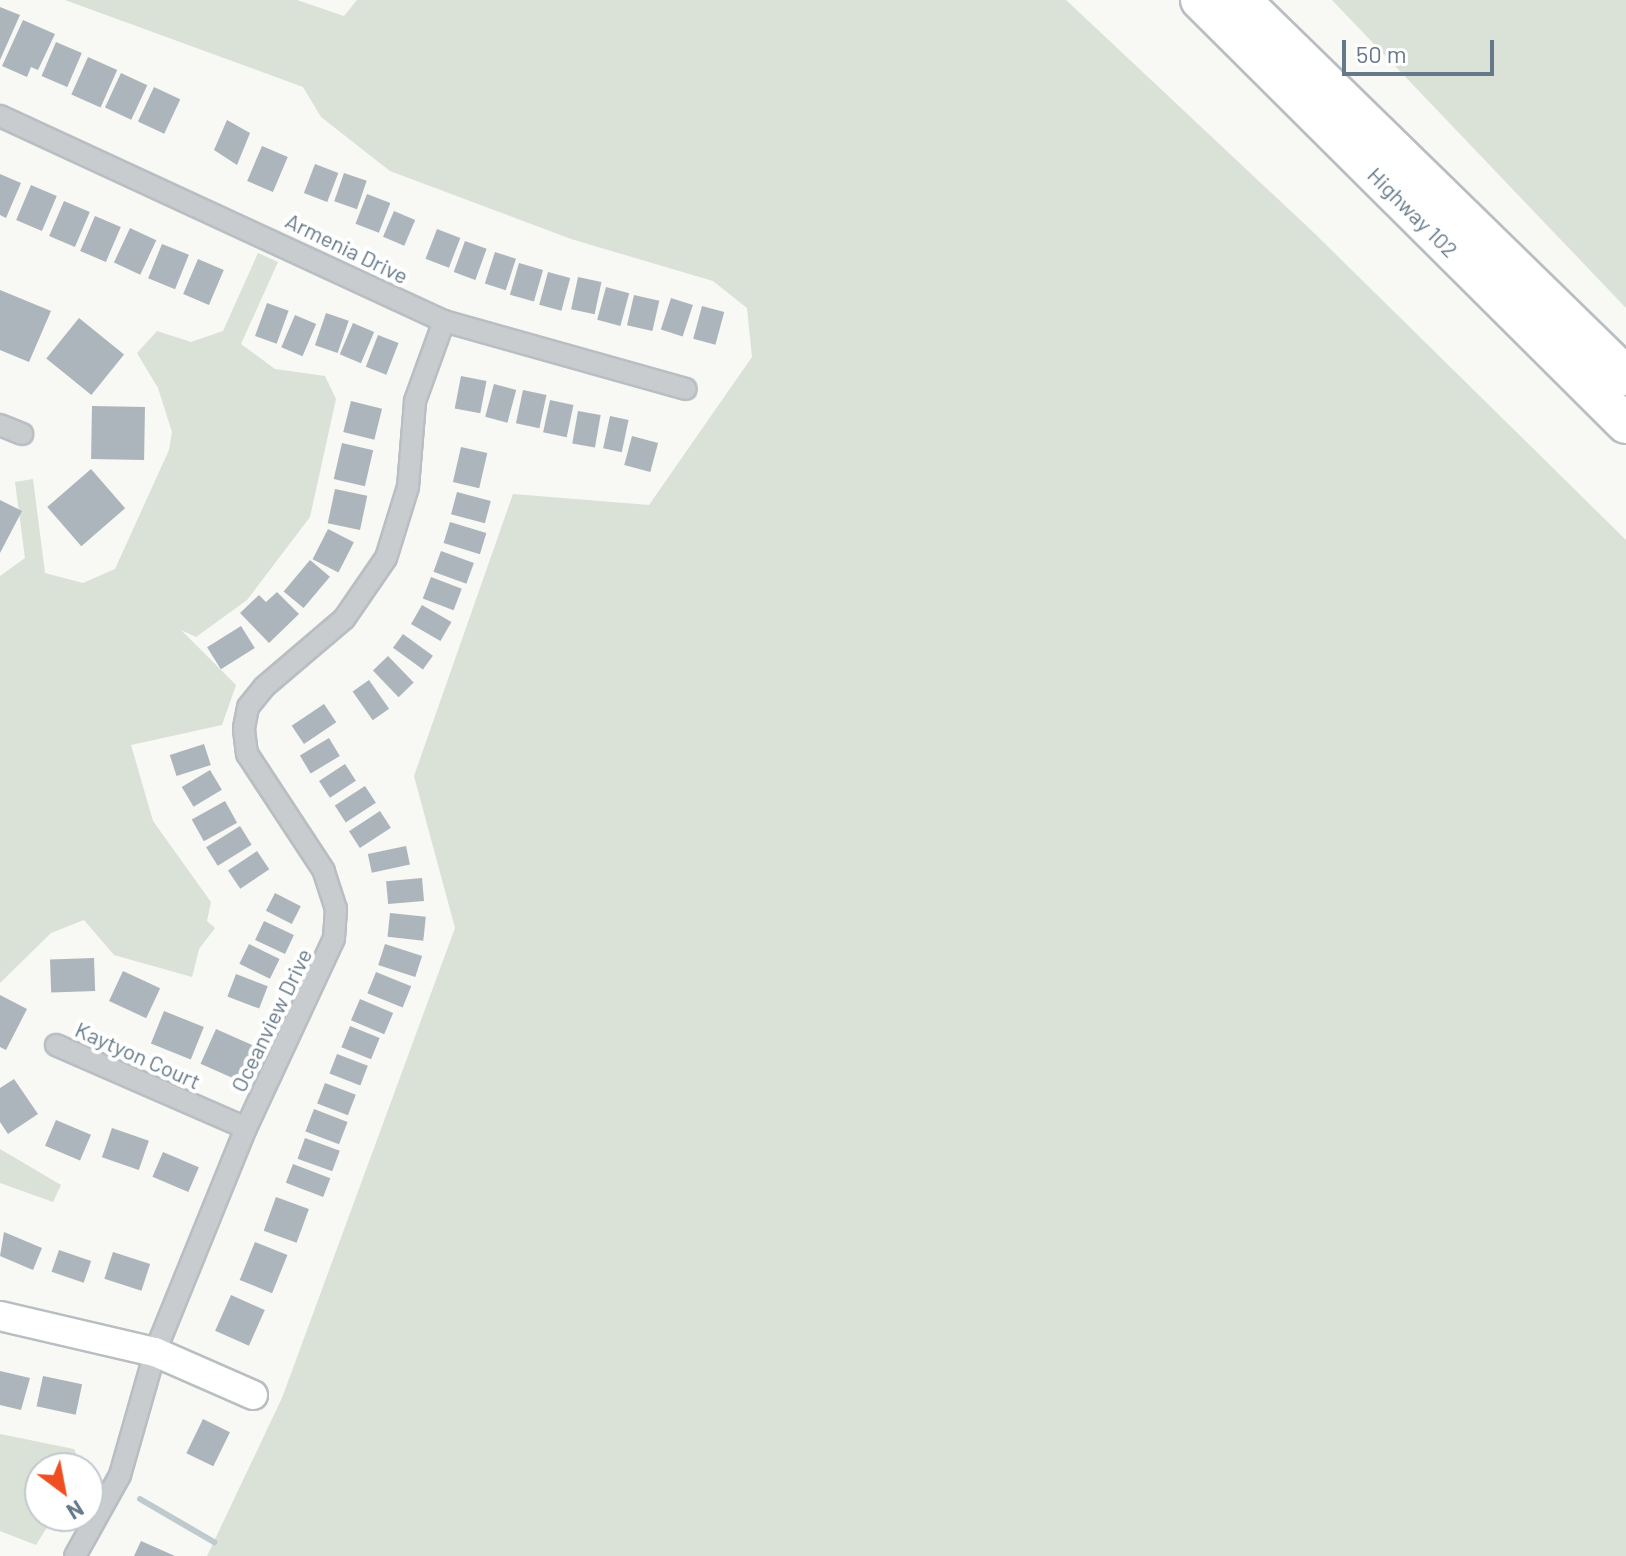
<!DOCTYPE html>
<html>
<head>
<meta charset="utf-8">
<style>
	body { margin:0 }
	#map { position:relative; width:1626px; height:1556px; overflow:hidden; background:#f8f8f5; font-family:Barlow,sans-serif }
	div>[style] { position:absolute }
	.green>* { inset:0; background:#dae1d6 }
	.stream>* { height:6px; margin:-3px; padding:0 3px; transform-origin:3px; border-radius:3px; background:#becace }
	.building>* { inset:0; background:#acb5bb; transform-origin:0 0 }
	.roads { filter:drop-shadow(2px 0 #b8bec2) drop-shadow(-2px 0 #b8bec2) drop-shadow(0 2px #b8bec2) drop-shadow(0 -2px #b8bec2) }
	.street>* { height:20px; margin:-10px; padding:0 10px; transform-origin:10px; border-radius:10px; background:#c8cccf }
	.secondary>* { height:28px; margin:-14px; padding:0 14px; transform-origin:14px; border-radius:14px; background:#fff }
	.highway>* { height:38px; margin:-19px; padding:0 19px; transform-origin:19px; border-radius:19px; background:#fff }
	span { translate:-50% -50%; white-space:nowrap; text-align:center; line-height:1.15; -webkit-text-stroke:8px #fff; paint-order:stroke }
	.street-label { font-size:22px; color:#657988 }
	.north { position:absolute; left:24px; top:1452px; width:80px; height:80px; box-sizing:border-box; background:#fff; border:2px solid #c1c9cf; border-radius:50%; rotate:148deg; font-size:22px; font-weight:700; line-height:32px; text-align:center; color:#657988 }
	.north::after { content:''; display:block; margin:auto; width:28px; height:36px; background:#ee4e20; clip-path:polygon(50% 0,100% 100%,50% 72%,0 100%) }
	.scale { position:absolute; left:1342px; top:40px; width:152px; height:36px; box-sizing:border-box; border:4px solid #657988; border-top:0; padding-left:10px; font-size:24px; line-height:28px; white-space:nowrap; color:#657988; -webkit-text-stroke:6px #fff; paint-order:stroke }
</style>
</head>
<body>
<div id="map">
	<div class="green">
		<i style="clip-path:polygon(65px 0,297px 0,344px 16px,357px 0,1066px 0,1311px 230px,1626px 540px,1626px 1556px,207px 1556px,282px 1398px,455px 928px,414px 776px,513px 494px,649px 505px,752px 357px,747px 308px,713px 281px,571px 239px,390px 171px,321px 117px,303px 87px)"></i>
		<i style="clip-path:polygon(1332px 0,1626px 0,1626px 308px)"></i>
		<i style="clip-path:polygon(258px 253px,278px 262px,241px 344px,275px 369px,325px 376px,336px 399px,310px 517px,247px 600px,196px 637px,181px 630px,236px 685px,222px 725px,131px 745px,153px 821px,211px 902px,207px 921px,215px 928px,199px 949px,192px 977px,114px 955px,84px 920px,51px 933px,0 983px,0 576px,25px 558px,15px 482px,33px 479px,45px 573px,83px 583px,115px 569px,169px 450px,172px 432px,158px 388px,137px 353px,157px 331px,191px 342px,223px 331px)"></i>
		<i style="clip-path:polygon(0 1149px,61px 1185px,53px 1202px,0 1183px)"></i>
		<i style="clip-path:polygon(0 1434px,74px 1449px,82px 1468px,40px 1468px,40px 1516px,54px 1516px,36px 1545px,0 1531px)"></i>
	</div>
	<div class="stream">
		<i style="left:140px;top:1499px;width:86px;rotate:30.2deg"></i>
	</div>
	<div class="building">
		<i style="clip-path:polygon(0 7px,20px 15px,0 60px)"></i>
		<i style="clip-path:polygon(23px 20px,55px 34px,38px 70px,31px 67px,27px 77px,2px 66px)"></i>
		<i style="left:56px;top:42px;width:28px;height:37px;rotate:23deg"></i>
		<i style="left:88px;top:57px;width:32px;height:41px;rotate:24deg"></i>
		<i style="left:121px;top:73px;width:29px;height:38px;rotate:25deg"></i>
		<i style="left:154px;top:87px;width:29px;height:38px;rotate:25deg"></i>
		<i style="clip-path:polygon(227px 120px,250px 133px,237px 165px,214px 150px)"></i>
		<i style="left:262px;top:146px;width:28px;height:38px;rotate:23deg"></i>
		<i style="left:315px;top:164px;width:25px;height:31px;rotate:21deg"></i>
		<i style="left:344px;top:173px;width:24px;height:30px;rotate:19deg"></i>
		<i style="clip-path:polygon(0 174px,21px 183px,6px 218px,0 215px)"></i>
		<i style="left:31px;top:185px;width:28px;height:38px;rotate:23deg"></i>
		<i style="left:367px;top:194px;width:25px;height:32px;rotate:21deg"></i>
		<i style="left:64px;top:201px;width:28px;height:38px;rotate:23deg"></i>
		<i style="left:394px;top:211px;width:23px;height:28px;rotate:23deg"></i>
		<i style="left:95px;top:216px;width:28px;height:38px;rotate:23deg"></i>
		<i style="left:130px;top:228px;width:29px;height:38px;rotate:25deg"></i>
		<i style="left:437px;top:229px;width:25px;height:32px;rotate:21deg"></i>
		<i style="left:465px;top:241px;width:23px;height:33px;rotate:20deg"></i>
		<i style="left:162px;top:244px;width:29px;height:37px;rotate:22deg"></i>
		<i style="left:495px;top:252px;width:22px;height:33px;rotate:18deg"></i>
		<i style="left:198px;top:259px;width:28px;height:38px;rotate:23deg"></i>
		<i style="left:519px;top:263px;width:25px;height:33px;rotate:16deg"></i>
		<i style="left:548px;top:272px;width:23px;height:34px;rotate:15deg"></i>
		<i style="left:578px;top:277px;width:24px;height:33px;rotate:12deg"></i>
		<i style="left:606px;top:287px;width:24px;height:34px;rotate:15deg"></i>
		<i style="clip-path:polygon(0 290px,51px 311px,29px 362px,0 350px)"></i>
		<i style="left:634px;top:295px;width:26px;height:31px;rotate:13deg"></i>
		<i style="left:671px;top:298px;width:23px;height:33px;rotate:18deg"></i>
		<i style="left:267px;top:303px;width:23px;height:35px;rotate:20deg"></i>
		<i style="left:702px;top:306px;width:23px;height:34px;rotate:15deg"></i>
		<i style="left:326px;top:313px;width:24px;height:34px;rotate:19deg"></i>
		<i style="left:295px;top:315px;width:23px;height:35px;rotate:23deg"></i>
		<i style="left:79px;top:318px;width:58px;height:52px;rotate:39deg"></i>
		<i style="left:353px;top:323px;width:23px;height:34px;rotate:23deg"></i>
		<i style="left:378px;top:335px;width:22px;height:34px;rotate:21deg"></i>
		<i style="left:461px;top:376px;width:26px;height:33px;rotate:11deg"></i>
		<i style="left:494px;top:384px;width:23px;height:34px;rotate:15deg"></i>
		<i style="left:523px;top:390px;width:24px;height:34px;rotate:12deg"></i>
		<i style="left:550px;top:400px;width:24px;height:33px;rotate:12deg"></i>
		<i style="left:351px;top:401px;width:32px;height:32px;rotate:14deg"></i>
		<i style="left:92px;top:406px;width:53px;height:53px;rotate:1deg"></i>
		<i style="left:578px;top:411px;width:23px;height:33px;rotate:10deg"></i>
		<i style="left:610px;top:416px;width:19px;height:33px;rotate:12deg"></i>
		<i style="left:632px;top:436px;width:27px;height:30px;rotate:15deg"></i>
		<i style="left:342px;top:443px;width:32px;height:37px;rotate:13deg"></i>
		<i style="left:461px;top:447px;width:27px;height:36px;rotate:13deg"></i>
		<i style="left:91px;top:469px;width:52px;height:58px;rotate:49deg"></i>
		<i style="left:335px;top:489px;width:33px;height:35px;rotate:12deg"></i>
		<i style="left:457px;top:492px;width:35px;height:23px;rotate:15deg"></i>
		<i style="clip-path:polygon(0 500px,22px 511px,0 553px)"></i>
		<i style="left:450px;top:522px;width:38px;height:22px;rotate:17deg"></i>
		<i style="left:328px;top:529px;width:29px;height:34px;rotate:27deg"></i>
		<i style="left:441px;top:551px;width:35px;height:22px;rotate:20deg"></i>
		<i style="left:310px;top:560px;width:26px;height:41px;rotate:40deg"></i>
		<i style="left:431px;top:577px;width:33px;height:23px;rotate:21deg"></i>
		<i style="clip-path:polygon(277px 592px,299px 614px,269px 643px,240px 613px,259px 595px,266px 602px)"></i>
		<i style="left:422px;top:605px;width:34px;height:22px;rotate:30deg"></i>
		<i style="left:241px;top:626px;width:26px;height:40px;rotate:58deg"></i>
		<i style="left:403px;top:634px;width:37px;height:17px;rotate:36deg"></i>
		<i style="left:388px;top:656px;width:37px;height:21px;rotate:46deg"></i>
		<i style="left:369px;top:680px;width:35px;height:20px;rotate:55deg"></i>
		<i style="left:324px;top:704px;width:22px;height:39px;rotate:56deg"></i>
		<i style="left:329px;top:738px;width:21px;height:34px;rotate:59deg"></i>
		<i style="left:204px;top:744px;width:22px;height:36px;rotate:72deg"></i>
		<i style="left:345px;top:764px;width:20px;height:31px;rotate:57deg"></i>
		<i style="left:210px;top:770px;width:23px;height:33px;rotate:59deg"></i>
		<i style="left:365px;top:786px;width:20px;height:36px;rotate:57deg"></i>
		<i style="left:225px;top:801px;width:25px;height:38px;rotate:61deg"></i>
		<i style="left:380px;top:811px;width:20px;height:37px;rotate:57deg"></i>
		<i style="left:240px;top:826px;width:22px;height:40px;rotate:58deg"></i>
		<i style="left:406px;top:846px;width:19px;height:39px;rotate:78deg"></i>
		<i style="left:257px;top:851px;width:22px;height:35px;rotate:56deg"></i>
		<i style="left:422px;top:878px;width:23px;height:36px;rotate:85deg"></i>
		<i style="left:275px;top:893px;width:29px;height:20px;rotate:27deg"></i>
		<i style="left:390px;top:913px;width:36px;height:24px;rotate:6deg"></i>
		<i style="left:264px;top:921px;width:33px;height:21px;rotate:25deg"></i>
		<i style="left:249px;top:944px;width:34px;height:22px;rotate:26deg"></i>
		<i style="left:385px;top:944px;width:39px;height:22px;rotate:18deg"></i>
		<i style="left:94px;top:958px;width:33px;height:44px;rotate:88deg"></i>
		<i style="left:123px;top:971px;width:41px;height:33px;rotate:25deg"></i>
		<i style="left:376px;top:972px;width:38px;height:23px;rotate:22deg"></i>
		<i style="left:236px;top:974px;width:34px;height:24px;rotate:21deg"></i>
		<i style="clip-path:polygon(0 995px,27px 1009px,6px 1050px,0 1047px)"></i>
		<i style="left:360px;top:999px;width:36px;height:23px;rotate:23deg"></i>
		<i style="left:164px;top:1011px;width:43px;height:35px;rotate:22deg"></i>
		<i style="left:350px;top:1026px;width:32px;height:23px;rotate:22deg"></i>
		<i style="left:216px;top:1029px;width:45px;height:38px;rotate:24deg"></i>
		<i style="left:337px;top:1054px;width:33px;height:21px;rotate:21deg"></i>
		<i style="clip-path:polygon(14px 1079px,38px 1114px,8px 1134px,0 1122px,0 1088px)"></i>
		<i style="left:325px;top:1083px;width:33px;height:22px;rotate:21deg"></i>
		<i style="left:314px;top:1109px;width:36px;height:24px;rotate:21deg"></i>
		<i style="left:56px;top:1120px;width:38px;height:28px;rotate:23deg"></i>
		<i style="left:112px;top:1128px;width:39px;height:31px;rotate:19deg"></i>
		<i style="left:305px;top:1138px;width:37px;height:22px;rotate:20deg"></i>
		<i style="left:163px;top:1152px;width:39px;height:27px;rotate:23deg"></i>
		<i style="left:293px;top:1164px;width:40px;height:20px;rotate:21deg"></i>
		<i style="left:276px;top:1197px;width:35px;height:36px;rotate:20deg"></i>
		<i style="clip-path:polygon(4px 1232px,42px 1248px,33px 1270px,0 1256px)"></i>
		<i style="left:255px;top:1242px;width:35px;height:41px;rotate:22deg"></i>
		<i style="left:59px;top:1250px;width:34px;height:23px;rotate:19deg"></i>
		<i style="left:113px;top:1252px;width:39px;height:28px;rotate:18deg"></i>
		<i style="left:231px;top:1295px;width:37px;height:39px;rotate:24deg"></i>
		<i style="clip-path:polygon(0 1371px,30px 1378px,21px 1410px,0 1405px)"></i>
		<i style="left:43px;top:1376px;width:40px;height:31px;rotate:12deg"></i>
		<i style="left:203px;top:1419px;width:30px;height:38px;rotate:26deg"></i>
		<i style="clip-path:polygon(141px 1541px,175px 1556px,134px 1556px)"></i>
	</div>
	<div class="roads">
		<div class="street">
			<i style="left:0;top:116px;width:489px;rotate:24.8deg"></i>
			<i style="left:444px;top:321px;width:251px;rotate:15.7deg"></i>
			<i style="left:0;top:425px;width:24px;rotate:22deg"></i>
			<i style="left:56px;top:1045px;width:207px;rotate:23.6deg"></i>
			<i style="left:75px;top:1556px;width:93px;rotate:-60.9deg"></i>
			<i style="left:120px;top:1475px;width:128px;rotate:-74.1deg"></i>
			<i style="left:155px;top:1352px;width:242px;rotate:-67.9deg"></i>
			<i style="left:246px;top:1128px;width:209px;rotate:-65.1deg"></i>
			<i style="left:334px;top:938px;width:29px;rotate:-86deg"></i>
			<i style="left:336px;top:909px;width:40px;rotate:-108deg"></i>
			<i style="left:324px;top:871px;width:140px;rotate:-123.3deg"></i>
			<i style="left:247px;top:754px;width:26px;rotate:-97deg"></i>
			<i style="left:244px;top:728px;width:21px;rotate:-79deg"></i>
			<i style="left:248px;top:707px;width:26px;rotate:-51deg"></i>
			<i style="left:264px;top:687px;width:105px;rotate:-40.4deg"></i>
			<i style="left:344px;top:619px;width:74px;rotate:-55.5deg"></i>
			<i style="left:386px;top:558px;width:74px;rotate:-72.8deg"></i>
			<i style="left:408px;top:487px;width:86px;rotate:-85.3deg"></i>
			<i style="left:415px;top:401px;width:85px;rotate:-70.1deg"></i>
		</div>
		<div class="secondary">
			<i style="left:0;top:1316px;width:159px;rotate:13.1deg"></i>
			<i style="left:155px;top:1352px;width:107px;rotate:23.7deg"></i>
		</div>
		<div class="highway">
			<i style="left:1200px;top:0;width:601px;rotate:44.87deg"></i>
			<i style="left:1241px;top:0;width:538px;rotate:44.32deg"></i>
		</div>
	</div>
	<div class="street-label">
		<span style="left:1413px;top:212px;rotate:45deg">Highway 102</span>
		<span style="left:347px;top:248px;rotate:26deg">Armenia Drive</span>
		<span style="left:271px;top:1020px;rotate:-64deg">Oceanview Drive</span>
		<span style="left:138px;top:1055px;rotate:24deg">Kaytyon Court</span>
	</div>
	<div class="north">N</div>
	<div class="scale">50 m</div>
</div>
</body>
</html>
